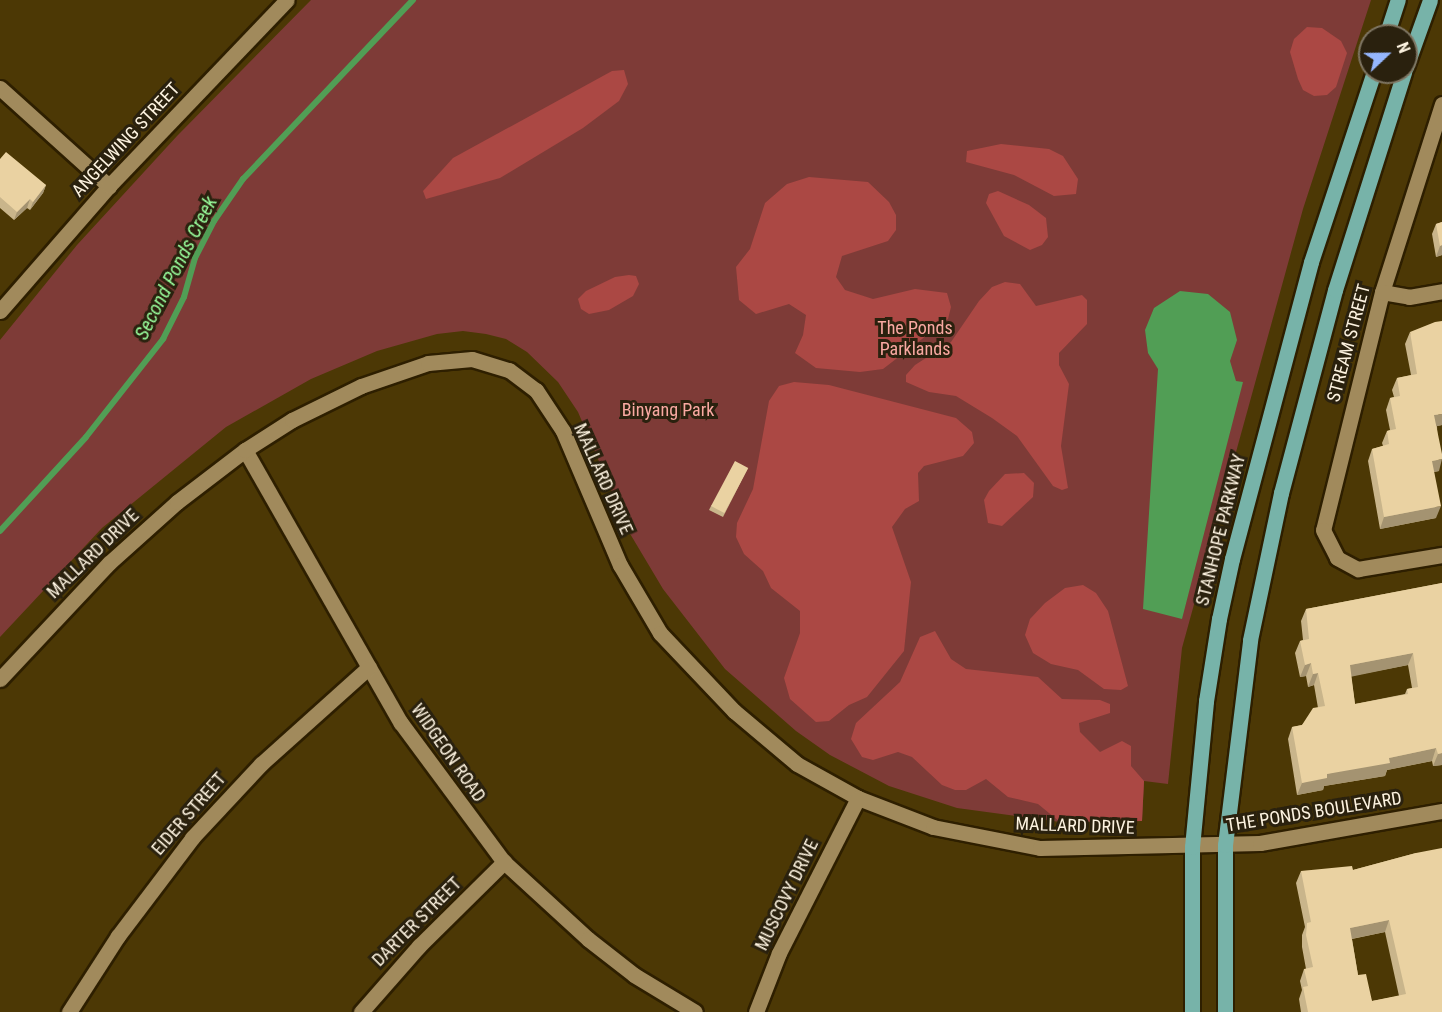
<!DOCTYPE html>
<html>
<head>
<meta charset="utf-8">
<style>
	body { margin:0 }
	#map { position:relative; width:1442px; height:1012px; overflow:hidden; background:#4c3805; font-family:"Roboto Condensed",sans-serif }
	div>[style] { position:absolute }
	.green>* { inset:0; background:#7e3b37 }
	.forest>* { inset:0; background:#ab4844 }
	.water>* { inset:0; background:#519e55 }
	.stream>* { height:6px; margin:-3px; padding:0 3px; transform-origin:3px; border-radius:3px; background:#519e55 }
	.roads { filter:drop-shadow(2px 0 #2e1f00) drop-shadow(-2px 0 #2e1f00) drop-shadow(0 2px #2e1f00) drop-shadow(0 -2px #2e1f00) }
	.minor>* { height:15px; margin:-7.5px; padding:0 7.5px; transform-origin:7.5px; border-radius:7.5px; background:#a18a5c }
	.major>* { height:15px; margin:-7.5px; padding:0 7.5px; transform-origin:7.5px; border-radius:7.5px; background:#77b3a9 }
	.wall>* { inset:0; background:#c9b58b }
	.shaded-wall>* { inset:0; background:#a49371 }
	.building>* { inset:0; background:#ead2a2; transform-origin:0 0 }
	span { translate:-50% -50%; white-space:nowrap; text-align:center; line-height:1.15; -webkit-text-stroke:6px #2a210e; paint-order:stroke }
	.street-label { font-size:18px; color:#fdf3e0 }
	.park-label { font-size:18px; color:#faa9a2 }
	.water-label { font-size:20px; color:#98fc9b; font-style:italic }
	.north { position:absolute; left:1358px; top:24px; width:60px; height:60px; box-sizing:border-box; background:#2a210e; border:2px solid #7e7562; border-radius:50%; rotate:68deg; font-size:16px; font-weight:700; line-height:24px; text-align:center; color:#fdf3e0 }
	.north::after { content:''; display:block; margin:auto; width:21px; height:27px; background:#95b6fd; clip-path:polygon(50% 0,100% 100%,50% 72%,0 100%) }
</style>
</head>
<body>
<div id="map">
	<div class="green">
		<i style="clip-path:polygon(311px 0,1371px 0,1303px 209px,1182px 648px,1168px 784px,1144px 781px,1142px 821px,1060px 822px,957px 808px,889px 786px,830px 755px,796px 731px,725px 669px,663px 589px,629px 532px,578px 412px,558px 382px,527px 352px,506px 339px,486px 334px,463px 331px,437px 334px,377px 351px,311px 379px,226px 427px,102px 528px,0 637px,0 340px,77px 245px,177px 136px)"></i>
	</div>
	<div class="forest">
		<i style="clip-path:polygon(1307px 27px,1322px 28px,1341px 41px,1347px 53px,1336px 87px,1327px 95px,1314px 96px,1303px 90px,1298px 79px,1290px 52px,1294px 39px)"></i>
		<i style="clip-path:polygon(624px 70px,628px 84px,619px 101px,583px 128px,500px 178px,426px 199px,423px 191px,453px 158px,612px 71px)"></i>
		<i style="clip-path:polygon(1001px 144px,1049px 149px,1063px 156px,1078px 179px,1076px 194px,1054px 196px,1014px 175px,966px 162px,967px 151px)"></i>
		<i style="clip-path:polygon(809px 177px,868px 182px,889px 202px,896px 215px,896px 230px,888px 241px,842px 256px,836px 277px,845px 290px,873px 299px,915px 289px,947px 293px,951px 307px,948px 319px,883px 369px,860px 372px,816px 368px,795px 353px,803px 335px,806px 315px,789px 304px,756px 314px,739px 300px,736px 267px,750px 249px,765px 203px,787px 184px)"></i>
		<i style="clip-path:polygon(998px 191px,1029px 205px,1046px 218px,1048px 237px,1042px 245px,1030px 250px,1004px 236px,986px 203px,989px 194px)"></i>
		<i style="clip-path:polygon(629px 275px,636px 276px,639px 284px,633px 296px,609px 310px,589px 314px,581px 309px,578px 299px,586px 291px,615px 277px)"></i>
		<i style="clip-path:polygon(1005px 282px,1020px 284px,1036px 306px,1082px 295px,1087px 300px,1087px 324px,1059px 353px,1059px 365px,1069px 384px,1061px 446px,1068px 488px,1062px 490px,1053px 486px,1017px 436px,992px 418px,956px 396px,929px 392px,906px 382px,906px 375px,915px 365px,951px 342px,979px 301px,992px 287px)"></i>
		<i style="clip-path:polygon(794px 382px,829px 385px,956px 418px,972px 432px,974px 443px,963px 456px,924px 466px,918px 473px,919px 501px,905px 509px,892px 527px,911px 582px,904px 651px,867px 697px,849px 705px,829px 721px,816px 722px,790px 699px,784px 678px,800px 633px,800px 611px,771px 588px,763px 571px,744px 554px,736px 537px,737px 523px,753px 489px,769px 401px,779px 386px)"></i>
		<i style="clip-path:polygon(1024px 473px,1034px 483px,1033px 497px,1002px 526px,988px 523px,984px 500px,989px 491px,1005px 474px)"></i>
		<i style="clip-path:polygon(1083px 585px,1096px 593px,1108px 611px,1128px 686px,1121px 690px,1104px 689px,1078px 670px,1051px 664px,1033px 653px,1025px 635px,1030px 619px,1045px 603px,1065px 588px)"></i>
		<i style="clip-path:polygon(935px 631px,951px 659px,966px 669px,1038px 677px,1062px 699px,1100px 700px,1110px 704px,1110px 713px,1079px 723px,1080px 732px,1100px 752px,1122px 741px,1131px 746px,1131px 766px,1144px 781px,1142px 821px,1060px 822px,1038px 804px,1008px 797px,986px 779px,966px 790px,955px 790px,942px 785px,912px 757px,898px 752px,873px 760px,862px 757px,851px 739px,856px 723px,900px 682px,920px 637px)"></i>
	</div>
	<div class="water">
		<i style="clip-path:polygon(1180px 291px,1208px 294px,1230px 312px,1237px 340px,1230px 361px,1236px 381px,1243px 382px,1182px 619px,1143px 609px,1158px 369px,1148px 353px,1145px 330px,1154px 308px)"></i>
	</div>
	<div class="stream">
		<i style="left:0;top:531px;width:127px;rotate:-47.5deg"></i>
		<i style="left:86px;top:437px;width:125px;rotate:-51.8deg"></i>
		<i style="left:163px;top:339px;width:47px;rotate:-63.4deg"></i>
		<i style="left:184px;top:297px;width:41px;rotate:-74.2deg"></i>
		<i style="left:195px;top:258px;width:42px;rotate:-62.8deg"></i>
		<i style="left:214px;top:221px;width:51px;rotate:-55.4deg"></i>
		<i style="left:243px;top:179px;width:247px;rotate:-46.5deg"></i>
	</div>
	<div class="roads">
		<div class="minor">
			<i style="left:0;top:88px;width:147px;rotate:42deg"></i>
			<i style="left:1442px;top:104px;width:197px;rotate:107.7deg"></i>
			<i style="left:1382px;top:292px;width:245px;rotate:103.9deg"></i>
			<i style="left:1323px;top:530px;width:31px;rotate:63deg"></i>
			<i style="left:1337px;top:558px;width:24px;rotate:28deg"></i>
			<i style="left:1358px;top:569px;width:85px;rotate:-9.5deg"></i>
			<i style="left:1382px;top:292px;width:27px;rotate:10deg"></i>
			<i style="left:1409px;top:297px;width:34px;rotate:-10deg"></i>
			<i style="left:0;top:311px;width:166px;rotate:-48.9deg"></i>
			<i style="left:109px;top:186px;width:257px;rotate:-46.3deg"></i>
			<i style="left:245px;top:450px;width:314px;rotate:60.3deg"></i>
			<i style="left:401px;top:723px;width:173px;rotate:53.5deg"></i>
			<i style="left:504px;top:862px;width:114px;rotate:42.5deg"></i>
			<i style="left:588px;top:939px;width:58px;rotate:38deg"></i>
			<i style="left:634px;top:975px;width:71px;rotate:31.2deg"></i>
			<i style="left:0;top:679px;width:159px;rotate:-46.8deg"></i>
			<i style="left:109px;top:563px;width:91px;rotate:-41.9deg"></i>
			<i style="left:177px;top:502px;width:86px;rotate:-37.4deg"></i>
			<i style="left:245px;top:450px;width:56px;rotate:-32.6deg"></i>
			<i style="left:292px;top:420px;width:77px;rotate:-26.2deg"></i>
			<i style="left:361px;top:386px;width:71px;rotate:-18.9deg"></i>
			<i style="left:428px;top:363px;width:44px;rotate:-5.2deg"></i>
			<i style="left:472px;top:359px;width:39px;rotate:17deg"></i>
			<i style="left:509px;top:370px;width:34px;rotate:37deg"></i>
			<i style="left:536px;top:390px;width:49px;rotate:56.6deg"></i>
			<i style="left:563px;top:431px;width:146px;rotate:67deg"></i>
			<i style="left:620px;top:565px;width:79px;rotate:59.5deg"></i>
			<i style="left:660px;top:633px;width:108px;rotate:46.5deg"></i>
			<i style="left:734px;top:711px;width:82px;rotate:40.1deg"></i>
			<i style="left:797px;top:764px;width:70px;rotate:29.1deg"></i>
			<i style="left:858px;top:798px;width:80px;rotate:21.1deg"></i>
			<i style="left:933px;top:827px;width:109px;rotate:11.1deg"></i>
			<i style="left:1040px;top:848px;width:220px;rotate:-1.3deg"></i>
			<i style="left:1260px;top:843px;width:185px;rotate:-10deg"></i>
			<i style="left:69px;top:1012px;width:90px;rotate:-57.2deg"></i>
			<i style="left:118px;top:936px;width:123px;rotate:-52.9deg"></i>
			<i style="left:192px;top:838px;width:101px;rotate:-47deg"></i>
			<i style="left:261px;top:764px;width:145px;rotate:-41.9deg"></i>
			<i style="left:361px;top:1012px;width:88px;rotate:-48.7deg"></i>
			<i style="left:419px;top:946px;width:120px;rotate:-44.7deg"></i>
			<i style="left:756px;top:1012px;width:63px;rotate:-68.7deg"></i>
			<i style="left:779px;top:953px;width:174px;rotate:-63deg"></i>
		</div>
		<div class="major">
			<i style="left:1386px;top:36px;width:38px;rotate:-72deg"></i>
			<i style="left:1406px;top:67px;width:71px;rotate:-70.3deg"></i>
			<i style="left:1192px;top:1012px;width:165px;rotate:-90deg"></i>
			<i style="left:1192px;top:847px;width:147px;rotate:-84.5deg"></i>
			<i style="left:1206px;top:701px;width:83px;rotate:-81deg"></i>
			<i style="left:1219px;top:619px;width:61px;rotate:-77.8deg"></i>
			<i style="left:1232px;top:559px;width:307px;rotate:-75.1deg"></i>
			<i style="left:1311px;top:262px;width:200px;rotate:-71.7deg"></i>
			<i style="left:1225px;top:1012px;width:167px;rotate:-90deg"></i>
			<i style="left:1225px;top:845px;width:207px;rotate:-83deg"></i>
			<i style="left:1250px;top:640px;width:150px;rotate:-78.1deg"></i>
			<i style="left:1281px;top:493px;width:210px;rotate:-75.1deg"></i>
			<i style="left:1335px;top:290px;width:229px;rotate:-72.4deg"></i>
		</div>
	</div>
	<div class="wall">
		<i style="clip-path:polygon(0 159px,46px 185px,43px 193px,30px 210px,27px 208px,14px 220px,0 208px)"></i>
		<i style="clip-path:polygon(1442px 222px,1442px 255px,1436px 257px,1432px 234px,1436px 224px)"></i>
		<i style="clip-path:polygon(1410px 332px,1442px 425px,1437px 426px,1439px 471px,1434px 472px,1436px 518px,1380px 529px,1368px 461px,1372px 449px,1383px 446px,1382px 443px,1387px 431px,1390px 430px,1386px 410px,1390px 398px,1394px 397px,1392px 390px,1397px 378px,1411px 375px,1405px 344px)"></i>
		<i style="clip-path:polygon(748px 468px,723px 517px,709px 510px,711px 506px)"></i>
		<i style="clip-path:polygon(evenodd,1442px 583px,1442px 765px,1433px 766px,1432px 761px,1387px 770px,1385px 776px,1324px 786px,1323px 790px,1297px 795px,1288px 739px,1292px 727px,1302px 725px,1318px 708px,1314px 685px,1308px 687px,1306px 676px,1300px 677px,1295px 653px,1300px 641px,1303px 640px,1301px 621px,1306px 609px,1442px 583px,1408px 665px,1412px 688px,1407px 689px,1405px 694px,1355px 704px,1351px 676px,1408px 665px)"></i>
		<i style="clip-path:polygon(evenodd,1416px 853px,1442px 1012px,1301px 1012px,1299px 999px,1302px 990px,1300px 981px,1304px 969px,1306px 969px,1302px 947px,1302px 935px,1305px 927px,1296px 883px,1301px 871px,1353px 870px,1416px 853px,1385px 932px,1399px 996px,1372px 1001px,1358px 975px,1352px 939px,1385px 932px)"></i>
	</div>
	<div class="shaded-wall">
		<i style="clip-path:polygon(46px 185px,43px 193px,30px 210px,33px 202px)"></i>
		<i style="clip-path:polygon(30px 199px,27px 208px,14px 220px,17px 212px)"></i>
		<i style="clip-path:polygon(1442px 245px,1442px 255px,1436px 257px,1440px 246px)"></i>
		<i style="clip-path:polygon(1442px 414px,1442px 425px,1430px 428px,1434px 415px)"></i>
		<i style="clip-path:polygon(1442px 459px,1439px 471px,1428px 473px,1432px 461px)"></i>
		<i style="clip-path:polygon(1441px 506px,1436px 518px,1380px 529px,1384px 517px)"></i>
		<i style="clip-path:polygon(1413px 653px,1408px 665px,1345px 678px,1350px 665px)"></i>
		<i style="clip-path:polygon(1311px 663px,1306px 676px,1300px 677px,1305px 665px)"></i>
		<i style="clip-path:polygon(1318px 673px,1314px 685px,1308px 687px,1313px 674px)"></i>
		<i style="clip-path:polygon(1436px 748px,1432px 761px,1387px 770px,1385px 776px,1324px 786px,1323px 790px,1297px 795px,1302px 783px,1327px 774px,1389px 758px)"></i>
		<i style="clip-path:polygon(1442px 753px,1442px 765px,1433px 766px,1438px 754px)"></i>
		<i style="clip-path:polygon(1389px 920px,1385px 932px,1346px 940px,1350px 928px)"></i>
	</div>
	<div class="building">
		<i style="clip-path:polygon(6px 152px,46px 185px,33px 202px,30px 199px,17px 212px,0 197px,0 159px)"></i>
		<i style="clip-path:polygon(1442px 222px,1442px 245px,1440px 246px,1436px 224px)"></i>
		<i style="clip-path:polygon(1442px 321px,1442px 414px,1434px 415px,1442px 454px,1442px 459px,1432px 461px,1441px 506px,1384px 517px,1372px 449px,1389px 444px,1387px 431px,1396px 429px,1390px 398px,1400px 396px,1397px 378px,1417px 374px,1410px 332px,1435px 322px)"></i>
		<i style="left:735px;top:461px;width:15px;height:51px;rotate:28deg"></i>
		<i style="clip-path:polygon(evenodd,1442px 583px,1442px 753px,1438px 754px,1436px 748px,1389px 758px,1390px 763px,1327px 774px,1327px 778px,1302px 783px,1292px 727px,1302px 725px,1313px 708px,1325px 706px,1318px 673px,1313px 674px,1311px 663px,1305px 665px,1300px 641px,1309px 639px,1306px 609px,1442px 583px,1413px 653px,1418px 687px,1407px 689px,1408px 694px,1355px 704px,1350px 665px,1413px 653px)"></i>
		<i style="clip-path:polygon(evenodd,1442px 848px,1442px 1012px,1308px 1012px,1303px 987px,1308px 986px,1304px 969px,1313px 967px,1306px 935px,1307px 923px,1311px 922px,1301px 871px,1352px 866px,1353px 870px,1416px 853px,1442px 848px,1389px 920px,1406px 994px,1372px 1001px,1366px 974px,1358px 975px,1350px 928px,1389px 920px)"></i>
	</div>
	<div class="street-label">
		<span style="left:126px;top:140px;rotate:-47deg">ANGELWING STREET</span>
		<span style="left:1349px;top:343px;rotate:-75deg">STREAM STREET</span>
		<span style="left:603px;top:479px;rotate:66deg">MALLARD DRIVE</span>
		<span style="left:1221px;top:530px;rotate:-76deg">STANHOPE PARKWAY</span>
		<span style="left:93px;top:554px;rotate:-44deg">MALLARD DRIVE</span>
		<span style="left:448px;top:753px;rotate:55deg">WIDGEON ROAD</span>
		<span style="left:1314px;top:812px;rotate:-9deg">THE PONDS BOULEVARD</span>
		<span style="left:189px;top:814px;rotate:-49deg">EIDER STREET</span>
		<span style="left:1075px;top:826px;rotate:2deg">MALLARD DRIVE</span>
		<span style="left:787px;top:895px;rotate:-64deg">MUSCOVY DRIVE</span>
		<span style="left:417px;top:922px;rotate:-45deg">DARTER STREET</span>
	</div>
	<div class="park-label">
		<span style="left:915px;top:339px">The Ponds<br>Parklands</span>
		<span style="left:668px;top:410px">Binyang Park</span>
	</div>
	<div class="water-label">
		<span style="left:176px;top:268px;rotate:-63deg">Second Ponds Creek</span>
	</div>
	<div class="north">N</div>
</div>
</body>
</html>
